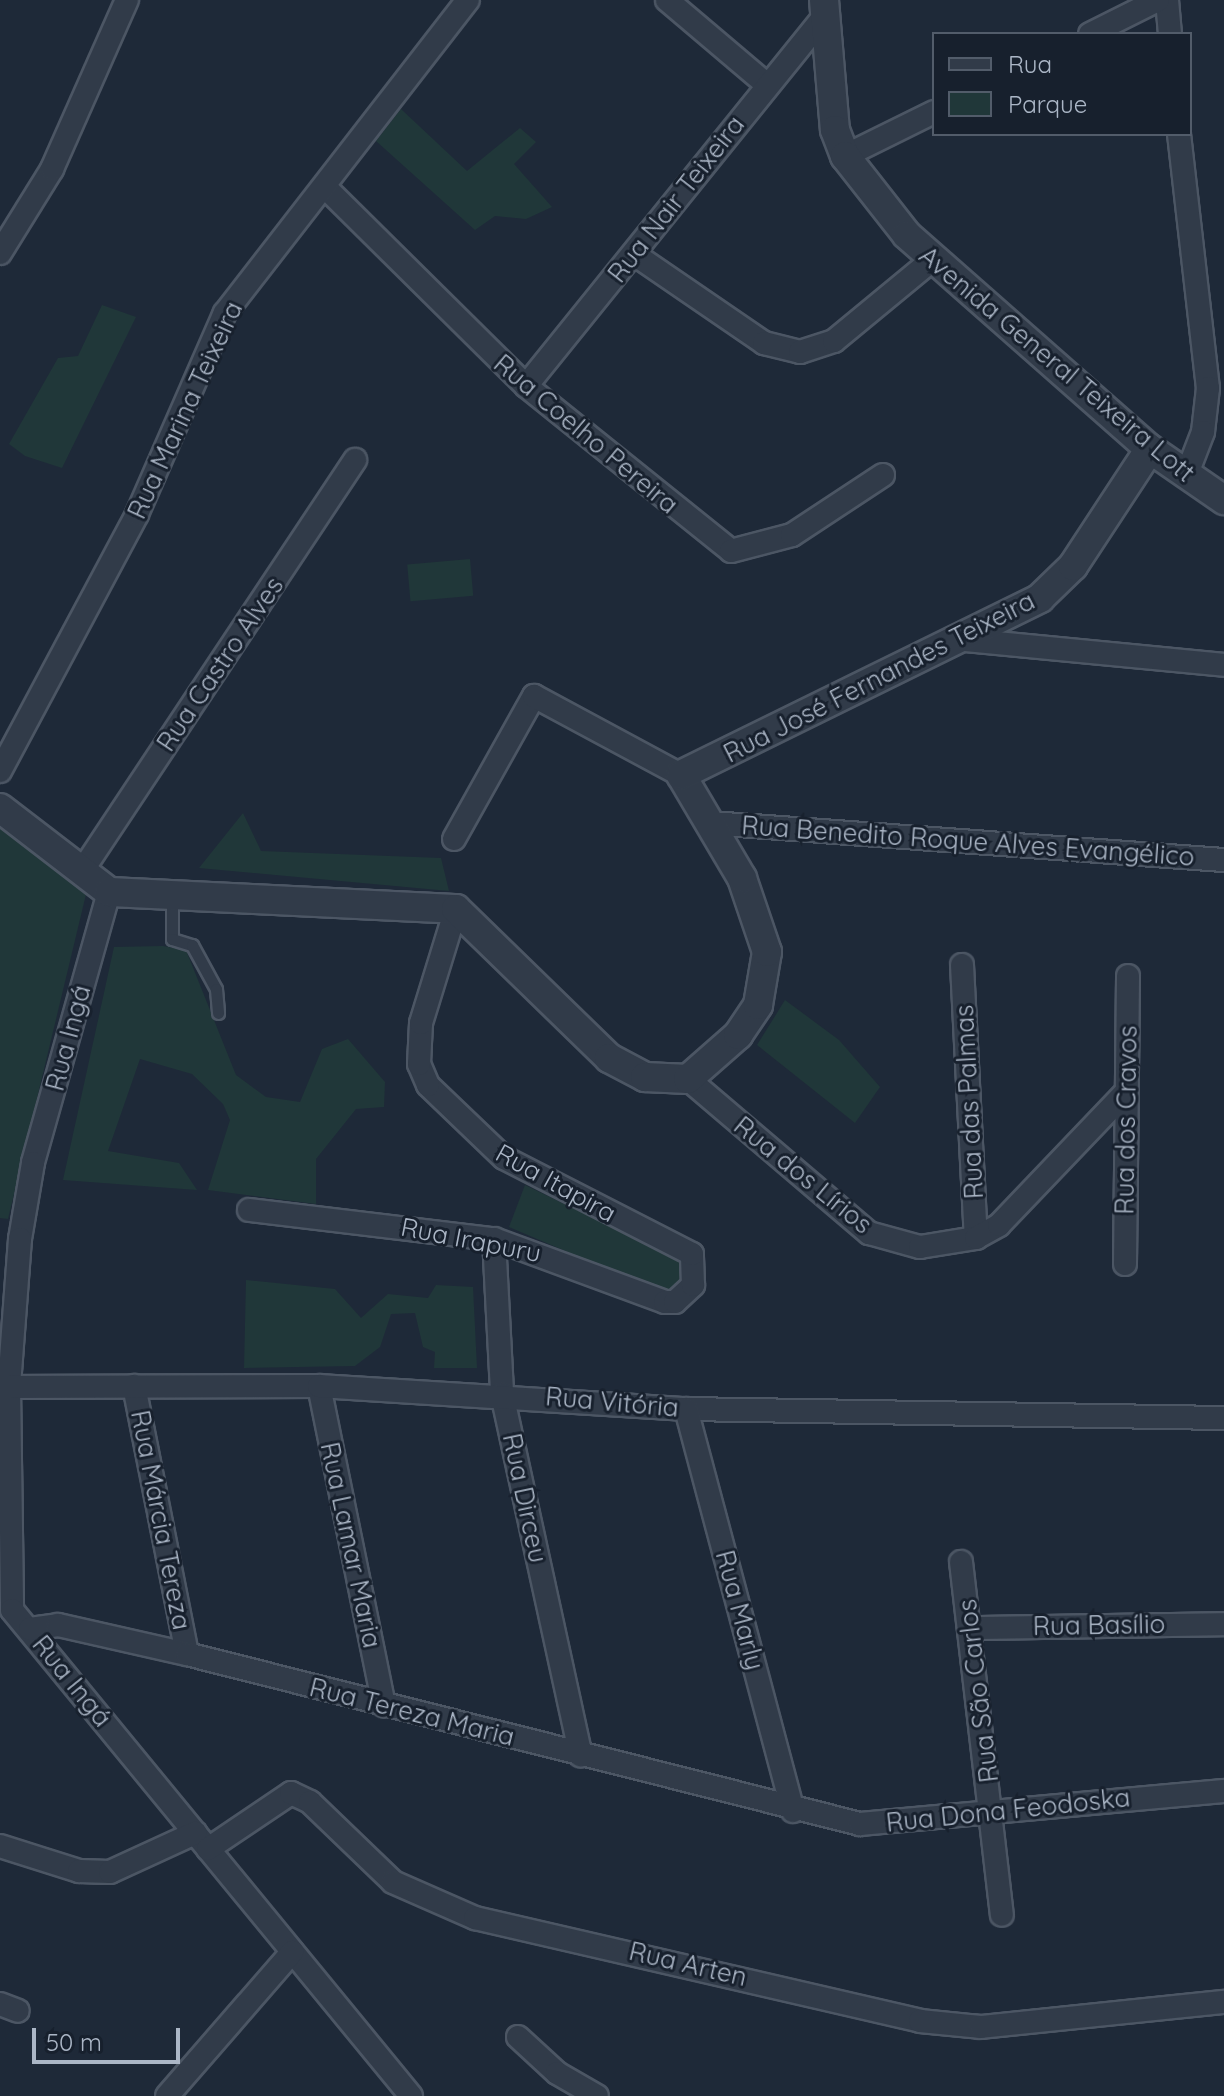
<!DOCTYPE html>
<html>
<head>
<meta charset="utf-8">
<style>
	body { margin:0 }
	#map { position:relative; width:1224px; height:2096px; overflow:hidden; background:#1e2938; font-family:Quicksand,sans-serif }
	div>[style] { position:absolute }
	.green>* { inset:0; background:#203739; transform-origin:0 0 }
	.roads { filter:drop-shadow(2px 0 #4c5664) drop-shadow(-2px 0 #4c5664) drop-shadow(0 2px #4c5664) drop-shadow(0 -2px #4c5664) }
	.service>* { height:11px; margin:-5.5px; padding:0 5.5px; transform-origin:5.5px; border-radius:5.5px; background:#313b49 }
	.minor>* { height:22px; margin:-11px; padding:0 11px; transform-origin:11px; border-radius:11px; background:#313b49 }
	.tertiary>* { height:28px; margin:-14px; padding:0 14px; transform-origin:14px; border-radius:14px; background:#313b49 }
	span { translate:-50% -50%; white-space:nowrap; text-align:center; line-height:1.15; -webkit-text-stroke:6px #17202d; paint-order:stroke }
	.street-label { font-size:26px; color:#abb6c6 }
	.legend { position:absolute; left:932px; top:32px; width:260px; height:104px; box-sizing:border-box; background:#17202d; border:2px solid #525c6a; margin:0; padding:10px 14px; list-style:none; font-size:24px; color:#abb6c6 }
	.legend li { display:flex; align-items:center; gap:16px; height:40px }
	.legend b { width:40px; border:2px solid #525c6a }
	.scale { position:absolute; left:32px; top:2028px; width:148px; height:36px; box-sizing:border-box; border:4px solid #abb6c6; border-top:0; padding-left:10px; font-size:24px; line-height:28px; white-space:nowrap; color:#abb6c6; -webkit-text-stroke:6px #17202d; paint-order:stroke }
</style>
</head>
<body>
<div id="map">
	<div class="green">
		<i style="clip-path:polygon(401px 109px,467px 171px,520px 128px,536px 142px,514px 164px,552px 207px,526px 219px,495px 216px,475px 230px,376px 141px)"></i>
		<i style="clip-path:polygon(102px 305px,136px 317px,62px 468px,25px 456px,9px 444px,58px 358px,78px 356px)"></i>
		<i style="left:470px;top:559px;width:37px;height:63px;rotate:85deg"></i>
		<i style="clip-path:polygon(243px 813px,261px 851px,441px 858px,449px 891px,199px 868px)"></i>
		<i style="clip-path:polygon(0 827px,88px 886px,8px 1219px,0 1218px)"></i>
		<i style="clip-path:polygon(163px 946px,186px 950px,236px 1075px,266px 1097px,300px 1102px,322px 1049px,348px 1039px,385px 1082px,384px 1107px,356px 1109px,316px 1159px,316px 1204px,208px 1190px,230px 1120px,223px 1104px,192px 1074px,140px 1059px,108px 1151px,179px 1163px,197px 1190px,63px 1180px,114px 947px)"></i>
		<i style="clip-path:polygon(785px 1000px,839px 1040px,880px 1087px,855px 1123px,757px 1045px)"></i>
		<i style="clip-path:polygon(525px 1185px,683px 1261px,688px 1274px,673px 1297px,509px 1227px)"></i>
		<i style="clip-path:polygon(246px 1280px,335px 1289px,361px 1318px,388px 1294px,428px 1298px,436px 1285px,473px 1287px,477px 1368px,434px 1368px,435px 1352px,423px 1347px,415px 1313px,391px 1314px,380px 1347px,355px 1366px,244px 1368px)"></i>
	</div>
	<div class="roads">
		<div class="service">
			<i style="left:172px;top:895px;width:44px;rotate:90deg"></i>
			<i style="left:172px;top:939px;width:21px;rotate:17deg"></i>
			<i style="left:192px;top:945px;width:50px;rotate:61.4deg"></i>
			<i style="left:216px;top:989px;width:24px;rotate:85deg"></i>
		</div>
		<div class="minor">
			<i style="left:667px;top:0;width:128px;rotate:40.3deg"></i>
			<i style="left:1167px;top:0;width:34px;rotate:85deg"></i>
			<i style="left:1090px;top:34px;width:76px;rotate:-26.6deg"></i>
			<i style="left:1179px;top:134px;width:256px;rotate:83.5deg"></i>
			<i style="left:1208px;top:388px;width:44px;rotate:96.5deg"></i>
			<i style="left:1203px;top:432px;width:47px;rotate:111.1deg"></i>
			<i style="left:845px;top:156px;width:99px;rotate:-26.3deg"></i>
			<i style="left:325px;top:187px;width:283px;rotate:44.7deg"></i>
			<i style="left:526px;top:386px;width:263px;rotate:38.8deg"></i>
			<i style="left:731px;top:551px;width:63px;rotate:-14.7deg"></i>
			<i style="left:792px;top:535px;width:109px;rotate:-33.4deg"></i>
			<i style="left:0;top:253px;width:99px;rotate:-58.2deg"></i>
			<i style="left:52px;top:169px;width:185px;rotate:-66.1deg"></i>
			<i style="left:634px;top:254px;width:158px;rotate:34.4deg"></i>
			<i style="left:764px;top:343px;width:37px;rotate:14deg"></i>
			<i style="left:800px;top:352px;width:36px;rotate:-18deg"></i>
			<i style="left:834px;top:341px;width:126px;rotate:-39.5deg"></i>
			<i style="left:526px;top:386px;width:479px;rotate:-51.1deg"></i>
			<i style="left:966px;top:640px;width:259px;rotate:5.5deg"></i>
			<i style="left:0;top:771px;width:291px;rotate:-61.9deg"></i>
			<i style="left:137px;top:514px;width:219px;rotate:-66.4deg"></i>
			<i style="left:225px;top:313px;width:396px;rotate:-52.2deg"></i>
			<i style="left:711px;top:823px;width:514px;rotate:4.13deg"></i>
			<i style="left:454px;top:839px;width:164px;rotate:-60.8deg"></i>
			<i style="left:534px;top:696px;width:167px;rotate:28.3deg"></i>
			<i style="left:84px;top:868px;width:490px;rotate:-56.4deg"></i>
			<i style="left:109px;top:892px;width:281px;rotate:105.7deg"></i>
			<i style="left:33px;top:1163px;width:77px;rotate:99.7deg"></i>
			<i style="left:20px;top:1239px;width:148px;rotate:94.3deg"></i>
			<i style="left:9px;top:1387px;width:223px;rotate:89.2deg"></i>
			<i style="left:12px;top:1610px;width:629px;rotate:50.61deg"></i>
			<i style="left:962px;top:965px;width:273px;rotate:87.1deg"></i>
			<i style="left:688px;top:1079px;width:238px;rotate:40.4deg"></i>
			<i style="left:869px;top:1233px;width:53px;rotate:15.4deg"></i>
			<i style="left:920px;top:1247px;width:57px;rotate:-9.1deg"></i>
			<i style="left:976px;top:1238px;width:26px;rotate:-29deg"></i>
			<i style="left:999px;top:1225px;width:182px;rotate:-46.3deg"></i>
			<i style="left:249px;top:1210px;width:247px;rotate:6.8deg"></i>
			<i style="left:494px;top:1239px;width:182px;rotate:20.2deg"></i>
			<i style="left:665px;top:1302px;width:10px"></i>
			<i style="left:675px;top:1302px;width:25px;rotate:-43deg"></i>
			<i style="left:693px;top:1285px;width:31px;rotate:-92deg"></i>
			<i style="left:692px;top:1254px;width:211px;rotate:-152.9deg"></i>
			<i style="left:504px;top:1158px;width:105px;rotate:-136.2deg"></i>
			<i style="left:428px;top:1085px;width:23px;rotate:-113deg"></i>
			<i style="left:419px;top:1064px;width:41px;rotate:-87.2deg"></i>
			<i style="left:421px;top:1023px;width:119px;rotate:-72.9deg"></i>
			<i style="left:494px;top:1239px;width:155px;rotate:87deg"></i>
			<i style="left:502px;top:1394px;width:370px;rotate:77.7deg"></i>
			<i style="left:1125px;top:1264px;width:288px;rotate:-89.4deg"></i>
			<i style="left:134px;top:1386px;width:273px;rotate:78.8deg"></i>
			<i style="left:319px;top:1386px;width:326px;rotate:78.5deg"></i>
			<i style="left:0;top:1387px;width:319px;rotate:-0.2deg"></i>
			<i style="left:319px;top:1386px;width:368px;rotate:3.6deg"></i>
			<i style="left:686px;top:1409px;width:538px;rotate:0.96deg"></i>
			<i style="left:686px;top:1409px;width:416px;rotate:75.1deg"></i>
			<i style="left:961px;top:1562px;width:355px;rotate:83.4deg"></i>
			<i style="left:974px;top:1628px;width:250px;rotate:-0.9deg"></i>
			<i style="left:30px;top:1629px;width:28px;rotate:-8deg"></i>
			<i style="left:58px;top:1625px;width:132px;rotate:12.7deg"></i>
			<i style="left:187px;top:1654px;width:694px;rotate:14.18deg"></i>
			<i style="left:860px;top:1824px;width:365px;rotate:-5.2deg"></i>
			<i style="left:0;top:1846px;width:83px;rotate:17.6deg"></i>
			<i style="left:79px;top:1871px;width:31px;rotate:2deg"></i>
			<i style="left:110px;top:1872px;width:94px;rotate:-24.6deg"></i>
			<i style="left:208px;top:1849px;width:100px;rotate:-34deg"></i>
			<i style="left:291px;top:1793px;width:21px;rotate:25deg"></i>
			<i style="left:310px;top:1802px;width:115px;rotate:43.9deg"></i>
			<i style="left:393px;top:1882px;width:90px;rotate:23.7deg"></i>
			<i style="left:475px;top:1918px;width:457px;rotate:13deg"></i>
			<i style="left:920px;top:2021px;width:61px;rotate:5.6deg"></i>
			<i style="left:981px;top:2027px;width:244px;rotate:-5.9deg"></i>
			<i style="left:0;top:2004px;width:19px;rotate:21deg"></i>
			<i style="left:518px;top:2037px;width:53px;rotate:42.7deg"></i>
			<i style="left:557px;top:2073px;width:46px;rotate:29.9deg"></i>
			<i style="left:167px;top:2096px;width:191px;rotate:-49deg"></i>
		</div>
		<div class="tertiary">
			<i style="left:824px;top:0;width:130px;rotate:85.2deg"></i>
			<i style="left:835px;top:130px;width:28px;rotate:69deg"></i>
			<i style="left:845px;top:156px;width:100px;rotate:51.9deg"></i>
			<i style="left:907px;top:235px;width:324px;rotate:41.4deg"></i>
			<i style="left:1150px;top:449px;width:90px;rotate:34.6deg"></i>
			<i style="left:0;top:808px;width:138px;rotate:37.6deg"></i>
			<i style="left:109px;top:892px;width:347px;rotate:2.8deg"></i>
			<i style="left:456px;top:909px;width:214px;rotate:44.2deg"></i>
			<i style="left:609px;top:1058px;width:41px;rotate:27.8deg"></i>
			<i style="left:645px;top:1077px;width:43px;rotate:2.7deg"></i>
			<i style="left:688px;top:1079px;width:67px;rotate:-41.3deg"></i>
			<i style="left:738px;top:1035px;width:36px;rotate:-56deg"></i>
			<i style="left:758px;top:1005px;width:54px;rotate:-80.4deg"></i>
			<i style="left:767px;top:952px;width:78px;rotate:-108.7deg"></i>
			<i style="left:742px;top:878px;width:120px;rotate:-120.6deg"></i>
			<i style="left:681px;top:775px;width:400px;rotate:-26.2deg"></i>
			<i style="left:1040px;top:598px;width:46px;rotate:-44.1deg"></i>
			<i style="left:1073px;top:566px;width:140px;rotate:-56.7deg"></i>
		</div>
	</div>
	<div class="street-label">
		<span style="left:676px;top:199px;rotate:-52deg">Rua Nair Teixeira</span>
		<span style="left:1057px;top:364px;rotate:40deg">Avenida General Teixeira Lott</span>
		<span style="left:185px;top:410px;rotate:-65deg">Rua Marina Teixeira</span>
		<span style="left:586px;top:434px;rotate:40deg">Rua Coelho Pereira</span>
		<span style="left:220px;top:664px;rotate:-56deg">Rua Castro Alves</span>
		<span style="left:879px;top:677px;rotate:-27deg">Rua José Fernandes Teixeira</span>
		<span style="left:968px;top:841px;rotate:4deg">Rua Benedito Roque Alves Evangélico</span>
		<span style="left:68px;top:1038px;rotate:-75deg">Rua Ingá</span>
		<span style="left:969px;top:1102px;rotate:-93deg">Rua das Palmas</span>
		<span style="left:1126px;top:1120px;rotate:-89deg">Rua dos Cravos</span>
		<span style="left:803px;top:1175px;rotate:39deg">Rua dos Lírios</span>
		<span style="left:556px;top:1183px;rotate:29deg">Rua Itapira</span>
		<span style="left:471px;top:1240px;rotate:11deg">Rua Irapuru</span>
		<span style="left:612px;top:1402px;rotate:5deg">Rua Vitória</span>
		<span style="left:525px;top:1498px;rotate:78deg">Rua Dirceu</span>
		<span style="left:161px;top:1520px;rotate:79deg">Rua Márcia Tereza</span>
		<span style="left:351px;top:1545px;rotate:78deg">Rua Lamar Maria</span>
		<span style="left:740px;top:1610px;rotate:75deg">Rua Marly</span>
		<span style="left:1099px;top:1625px;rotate:-1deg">Rua Basílio</span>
		<span style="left:72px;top:1681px;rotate:51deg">Rua Ingá</span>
		<span style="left:978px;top:1691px;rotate:-97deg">Rua São Carlos</span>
		<span style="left:412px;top:1712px;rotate:14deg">Rua Tereza Maria</span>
		<span style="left:1008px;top:1810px;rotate:-6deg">Rua Dona Feodoska</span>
		<span style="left:688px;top:1964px;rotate:13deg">Rua Arten</span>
	</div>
	<ul class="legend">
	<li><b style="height:10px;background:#313b49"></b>Rua</li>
	<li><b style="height:22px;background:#203739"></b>Parque</li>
	</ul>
	<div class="scale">50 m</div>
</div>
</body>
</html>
